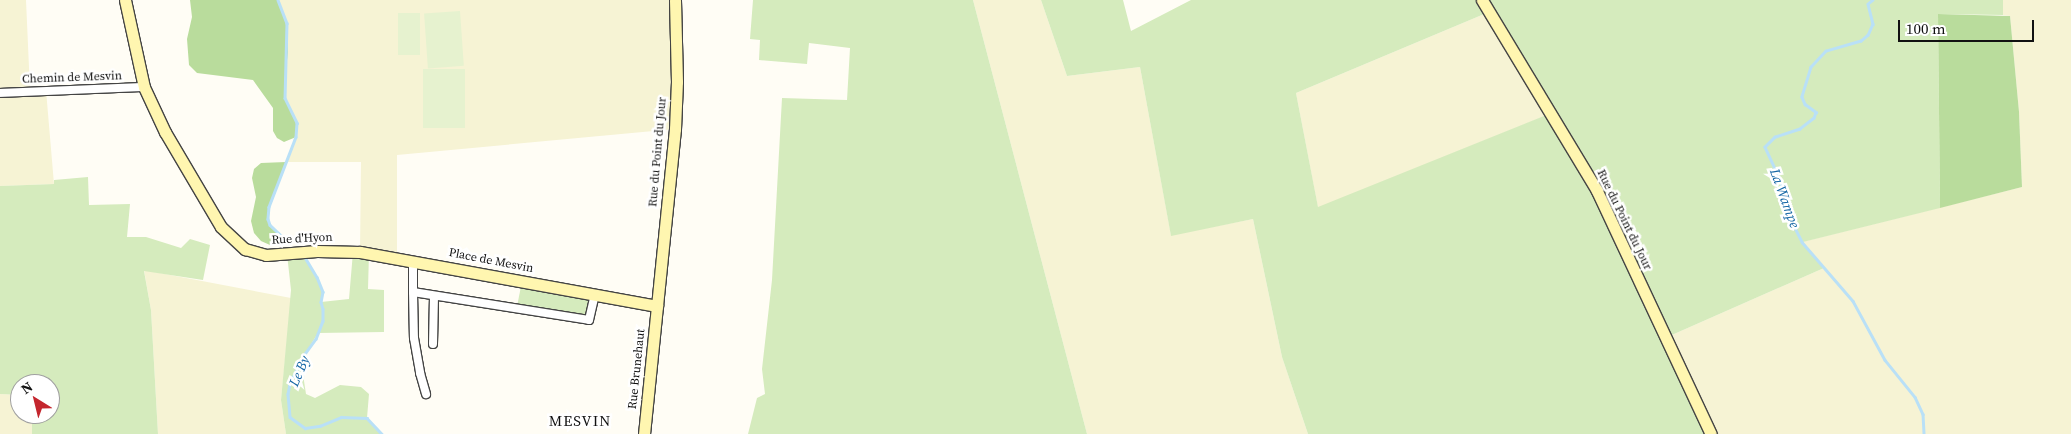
<!DOCTYPE html>
<html>
<head>
<meta charset="utf-8">
<style>
	body { margin:0 }
	#map { position:relative; width:2071px; height:434px; overflow:hidden; background:#fffdf5; font-family:"Source Serif 4",serif }
	div>[style] { position:absolute }
	.farmland>* { inset:0; background:#f6f3d4 }
	.green>* { inset:0; background:#d5ebbd; transform-origin:0 0 }
	.forest>* { inset:0; background:#b9dc9c }
	.pitch>* { inset:0; background:#e6f2cf; transform-origin:0 0 }
	.stream>* { height:2.5px; margin:-1.25px; padding:0 1.25px; transform-origin:1.25px; border-radius:1.25px; background:#b9e0f7 }
	.roads { filter:drop-shadow(1px 0 #444) drop-shadow(-1px 0 #444) drop-shadow(0 1px #444) drop-shadow(0 -1px #444) }
	.street>* { height:8px; margin:-4px; padding:0 4px; transform-origin:4px; border-radius:4px; background:#fff }
	.secondary>* { height:11px; margin:-5.5px; padding:0 5.5px; transform-origin:5.5px; border-radius:5.5px; background:#fff6b0 }
	span { translate:-50% -50%; white-space:nowrap; text-align:center; line-height:1.15; -webkit-text-stroke:5px #fff; paint-order:stroke }
	.street-label { font-size:12px; color:#111 }
	.water-label { font-size:14px; color:#1768a6; font-style:italic }
	.quarter-label { font-size:15px; color:#111; letter-spacing:1px }
	.north { position:absolute; left:10px; top:374px; width:50px; height:50px; box-sizing:border-box; background:#fff; border:1px solid #a0a0a0; border-radius:50%; rotate:324deg; font-size:14px; font-weight:700; line-height:20px; text-align:center; color:#111 }
	.north::after { content:''; display:block; margin:auto; width:18px; height:22px; background:#c4262e; clip-path:polygon(50% 0,100% 100%,50% 72%,0 100%) }
	.scale { position:absolute; left:1898px; top:20px; width:136px; height:22px; box-sizing:border-box; border:2px solid #111; border-top:0; padding-left:6px; font-size:15px; line-height:18px; white-space:nowrap; color:#111; -webkit-text-stroke:4px #fff; paint-order:stroke }
</style>
</head>
<body>
<div id="map">
	<div class="farmland">
		<i style="clip-path:polygon(0 0,26px 0,30px 90px,46px 90px,54px 184px,0 186px)"></i>
		<i style="clip-path:polygon(278px 0,675px 0,675px 129px,397px 155px,397px 258px,360px 252px,361px 162px,286px 162px,296px 137px,297px 123px,285px 98px,287px 23px)"></i>
		<i style="clip-path:polygon(973px 0,1041px 0,1067px 76px,1140px 67px,1171px 235px,1253px 219px,1282px 357px,1308px 434px,1087px 434px)"></i>
		<i style="clip-path:polygon(2003px 0,2071px 0,2071px 434px,1711px 434px,1665px 338px,1824px 268px,1802px 242px,2022px 187px,2019px 112px,2010px 16px,2003px 15px)"></i>
		<i style="clip-path:polygon(1489px 12px,1550px 114px,1318px 208px,1296px 93px)"></i>
		<i style="clip-path:polygon(144px 270px,291px 298px,281px 400px,286px 434px,158px 434px,151px 310px)"></i>
		<i style="clip-path:polygon(0 394px,20px 395px,20px 414px,32px 414px,32px 434px,0 434px)"></i>
	</div>
	<div class="green">
		<i style="clip-path:polygon(753px 0,973px 0,1087px 434px,748px 434px,757px 398px,765px 394px,762px 369px,772px 280px,782px 98px,847px 100px,850px 48px,809px 43px,807px 64px,759px 60px,760px 40px,750px 39px)"></i>
		<i style="clip-path:polygon(evenodd,1041px 0,1123px 0,1131px 31px,1191px 0,2003px 0,2003px 15px,1938px 14px,1940px 208px,1803px 242px,1824px 268px,1665px 338px,1711px 434px,1308px 434px,1282px 357px,1253px 219px,1171px 236px,1140px 67px,1067px 76px,1041px 0,1489px 12px,1549px 114px,1318px 207px,1296px 93px,1489px 12px)"></i>
		<i style="clip-path:polygon(88px 177px,89px 205px,130px 204px,127px 237px,146px 237px,181px 248px,190px 239px,210px 245px,203px 280px,144px 271px,151px 310px,158px 434px,32px 434px,32px 414px,50px 414px,50px 384px,20px 384px,20px 395px,0 394px,0 186px,54px 184px,54px 180px)"></i>
		<i style="clip-path:polygon(305px 252px,306px 259px,317px 277px,323px 292px,321px 302px,349px 299px,353px 252px,369px 253px,368px 289px,384px 290px,384px 332px,318px 333px,305px 354px,304px 381px,306px 394px,315px 398px,340px 385px,361px 387px,369px 394px,367px 418px,382px 434px,286px 434px,281px 400px,291px 290px,287px 254px)"></i>
		<i style="left:522px;top:281px;width:74px;height:28px;rotate:11deg"></i>
	</div>
	<div class="forest">
		<i style="clip-path:polygon(190px 0,278px 0,287px 23px,288px 52px,284px 84px,285px 98px,297px 123px,296px 137px,284px 142px,277px 138px,273px 131px,273px 108px,253px 80px,197px 73px,189px 65px,187px 39px,192px 17px)"></i>
		<i style="clip-path:polygon(1938px 14px,2010px 16px,2019px 112px,2022px 187px,1940px 208px)"></i>
		<i style="clip-path:polygon(286px 162px,269px 207px,268px 219px,274px 230px,284px 238px,279px 244px,270px 245px,261px 241px,254px 233px,251px 221px,256px 197px,252px 178px,254px 169px,261px 163px)"></i>
	</div>
	<div class="pitch">
		<i style="left:460px;top:11px;width:55px;height:36px;rotate:86deg"></i>
		<i style="left:398px;top:13px;width:22px;height:42px"></i>
		<i style="left:423px;top:69px;width:42px;height:59px"></i>
	</div>
	<div class="stream">
		<i style="left:278px;top:0;width:25px;rotate:69deg"></i>
		<i style="left:287px;top:23px;width:75px;rotate:91.5deg"></i>
		<i style="left:285px;top:98px;width:28px;rotate:64deg"></i>
		<i style="left:297px;top:123px;width:14px;rotate:94deg"></i>
		<i style="left:296px;top:137px;width:75px;rotate:111.1deg"></i>
		<i style="left:269px;top:207px;width:12px;rotate:95deg"></i>
		<i style="left:268px;top:219px;width:6px;rotate:72deg"></i>
		<i style="left:270px;top:225px;width:19px;rotate:43deg"></i>
		<i style="left:1873px;top:0;width:6px;rotate:141deg"></i>
		<i style="left:1868px;top:4px;width:21px;rotate:76deg"></i>
		<i style="left:1873px;top:24px;width:12px;rotate:114deg"></i>
		<i style="left:1868px;top:35px;width:9px;rotate:139deg"></i>
		<i style="left:1861px;top:41px;width:36px;rotate:164deg"></i>
		<i style="left:1826px;top:51px;width:22px;rotate:133deg"></i>
		<i style="left:1811px;top:67px;width:31px;rotate:107deg"></i>
		<i style="left:1802px;top:97px;width:8px;rotate:67deg"></i>
		<i style="left:1805px;top:104px;width:14px;rotate:36deg"></i>
		<i style="left:1816px;top:112px;width:6px;rotate:108deg"></i>
		<i style="left:1814px;top:118px;width:18px;rotate:142deg"></i>
		<i style="left:1800px;top:129px;width:26px;rotate:162deg"></i>
		<i style="left:1775px;top:137px;width:14px;rotate:135deg"></i>
		<i style="left:1765px;top:147px;width:35px;rotate:65deg"></i>
		<i style="left:1780px;top:179px;width:42px;rotate:75deg"></i>
		<i style="left:1791px;top:220px;width:25px;rotate:63deg"></i>
		<i style="left:1802px;top:242px;width:78px;rotate:49.2deg"></i>
		<i style="left:1853px;top:301px;width:67px;rotate:61.5deg"></i>
		<i style="left:1885px;top:360px;width:48px;rotate:51deg"></i>
		<i style="left:1915px;top:397px;width:19px;rotate:65deg"></i>
		<i style="left:1923px;top:414px;width:20px;rotate:87deg"></i>
		<i style="left:306px;top:259px;width:21px;rotate:59deg"></i>
		<i style="left:317px;top:277px;width:16px;rotate:68deg"></i>
		<i style="left:323px;top:292px;width:10px;rotate:101deg"></i>
		<i style="left:321px;top:302px;width:7px;rotate:74deg"></i>
		<i style="left:323px;top:309px;width:12px;rotate:90deg"></i>
		<i style="left:323px;top:321px;width:19px;rotate:111deg"></i>
		<i style="left:316px;top:339px;width:19px;rotate:126deg"></i>
		<i style="left:305px;top:354px;width:34px;rotate:117deg"></i>
		<i style="left:290px;top:384px;width:10px;rotate:101deg"></i>
		<i style="left:288px;top:394px;width:23px;rotate:85deg"></i>
		<i style="left:290px;top:417px;width:19px;rotate:36deg"></i>
		<i style="left:305px;top:428px;width:15px;rotate:-8deg"></i>
		<i style="left:320px;top:426px;width:23px;rotate:-23deg"></i>
		<i style="left:341px;top:417px;width:26px;rotate:2deg"></i>
		<i style="left:367px;top:418px;width:22px;rotate:47deg"></i>
	</div>
	<div class="roads">
		<div class="street">
			<i style="left:0;top:93px;width:144px;rotate:-2.4deg"></i>
			<i style="left:413px;top:261px;width:31px;rotate:90deg"></i>
			<i style="left:413px;top:292px;width:178px;rotate:9deg"></i>
			<i style="left:589px;top:320px;width:26px;rotate:-77deg"></i>
			<i style="left:413px;top:292px;width:46px;rotate:88.8deg"></i>
			<i style="left:414px;top:338px;width:36px;rotate:80deg"></i>
			<i style="left:420px;top:373px;width:22px;rotate:74deg"></i>
			<i style="left:433px;top:344px;width:48px;rotate:-88.8deg"></i>
		</div>
		<div class="secondary">
			<i style="left:125px;top:0;width:89px;rotate:77.7deg"></i>
			<i style="left:144px;top:87px;width:50px;rotate:65deg"></i>
			<i style="left:165px;top:132px;width:110px;rotate:59.5deg"></i>
			<i style="left:221px;top:227px;width:33px;rotate:43deg"></i>
			<i style="left:245px;top:249px;width:22px;rotate:16deg"></i>
			<i style="left:266px;top:255px;width:51px;rotate:-4.5deg"></i>
			<i style="left:317px;top:251px;width:43px;rotate:1.3deg"></i>
			<i style="left:360px;top:252px;width:302px;rotate:10.3deg"></i>
			<i style="left:1482px;top:0;width:223px;rotate:58.9deg"></i>
			<i style="left:1597px;top:191px;width:268px;rotate:64.9deg"></i>
			<i style="left:644px;top:434px;width:307px;rotate:-84.2deg"></i>
			<i style="left:675px;top:129px;width:47px;rotate:-87.6deg"></i>
			<i style="left:677px;top:82px;width:82px;rotate:-91.4deg"></i>
		</div>
	</div>
	<div class="street-label">
		<span style="left:72px;top:78px;rotate:-2deg">Chemin de Mesvin</span>
		<span style="left:658px;top:152px;rotate:-85deg">Rue du Point du Jour</span>
		<span style="left:1624px;top:220px;rotate:64deg">Rue du Point du Jour</span>
		<span style="left:302px;top:239px;rotate:-3deg">Rue d'Hyon</span>
		<span style="left:491px;top:261px;rotate:11deg">Place de Mesvin</span>
		<span style="left:637px;top:369px;rotate:-84deg">Rue Brunehaut</span>
	</div>
	<div class="water-label">
		<span style="left:1785px;top:198px;rotate:70deg">La Wampe</span>
		<span style="left:299px;top:371px;rotate:-67deg">Le By</span>
	</div>
	<div class="quarter-label">
		<span style="left:580px;top:421px">MESVIN</span>
	</div>
	<div class="north">N</div>
	<div class="scale">100 m</div>
</div>
</body>
</html>
